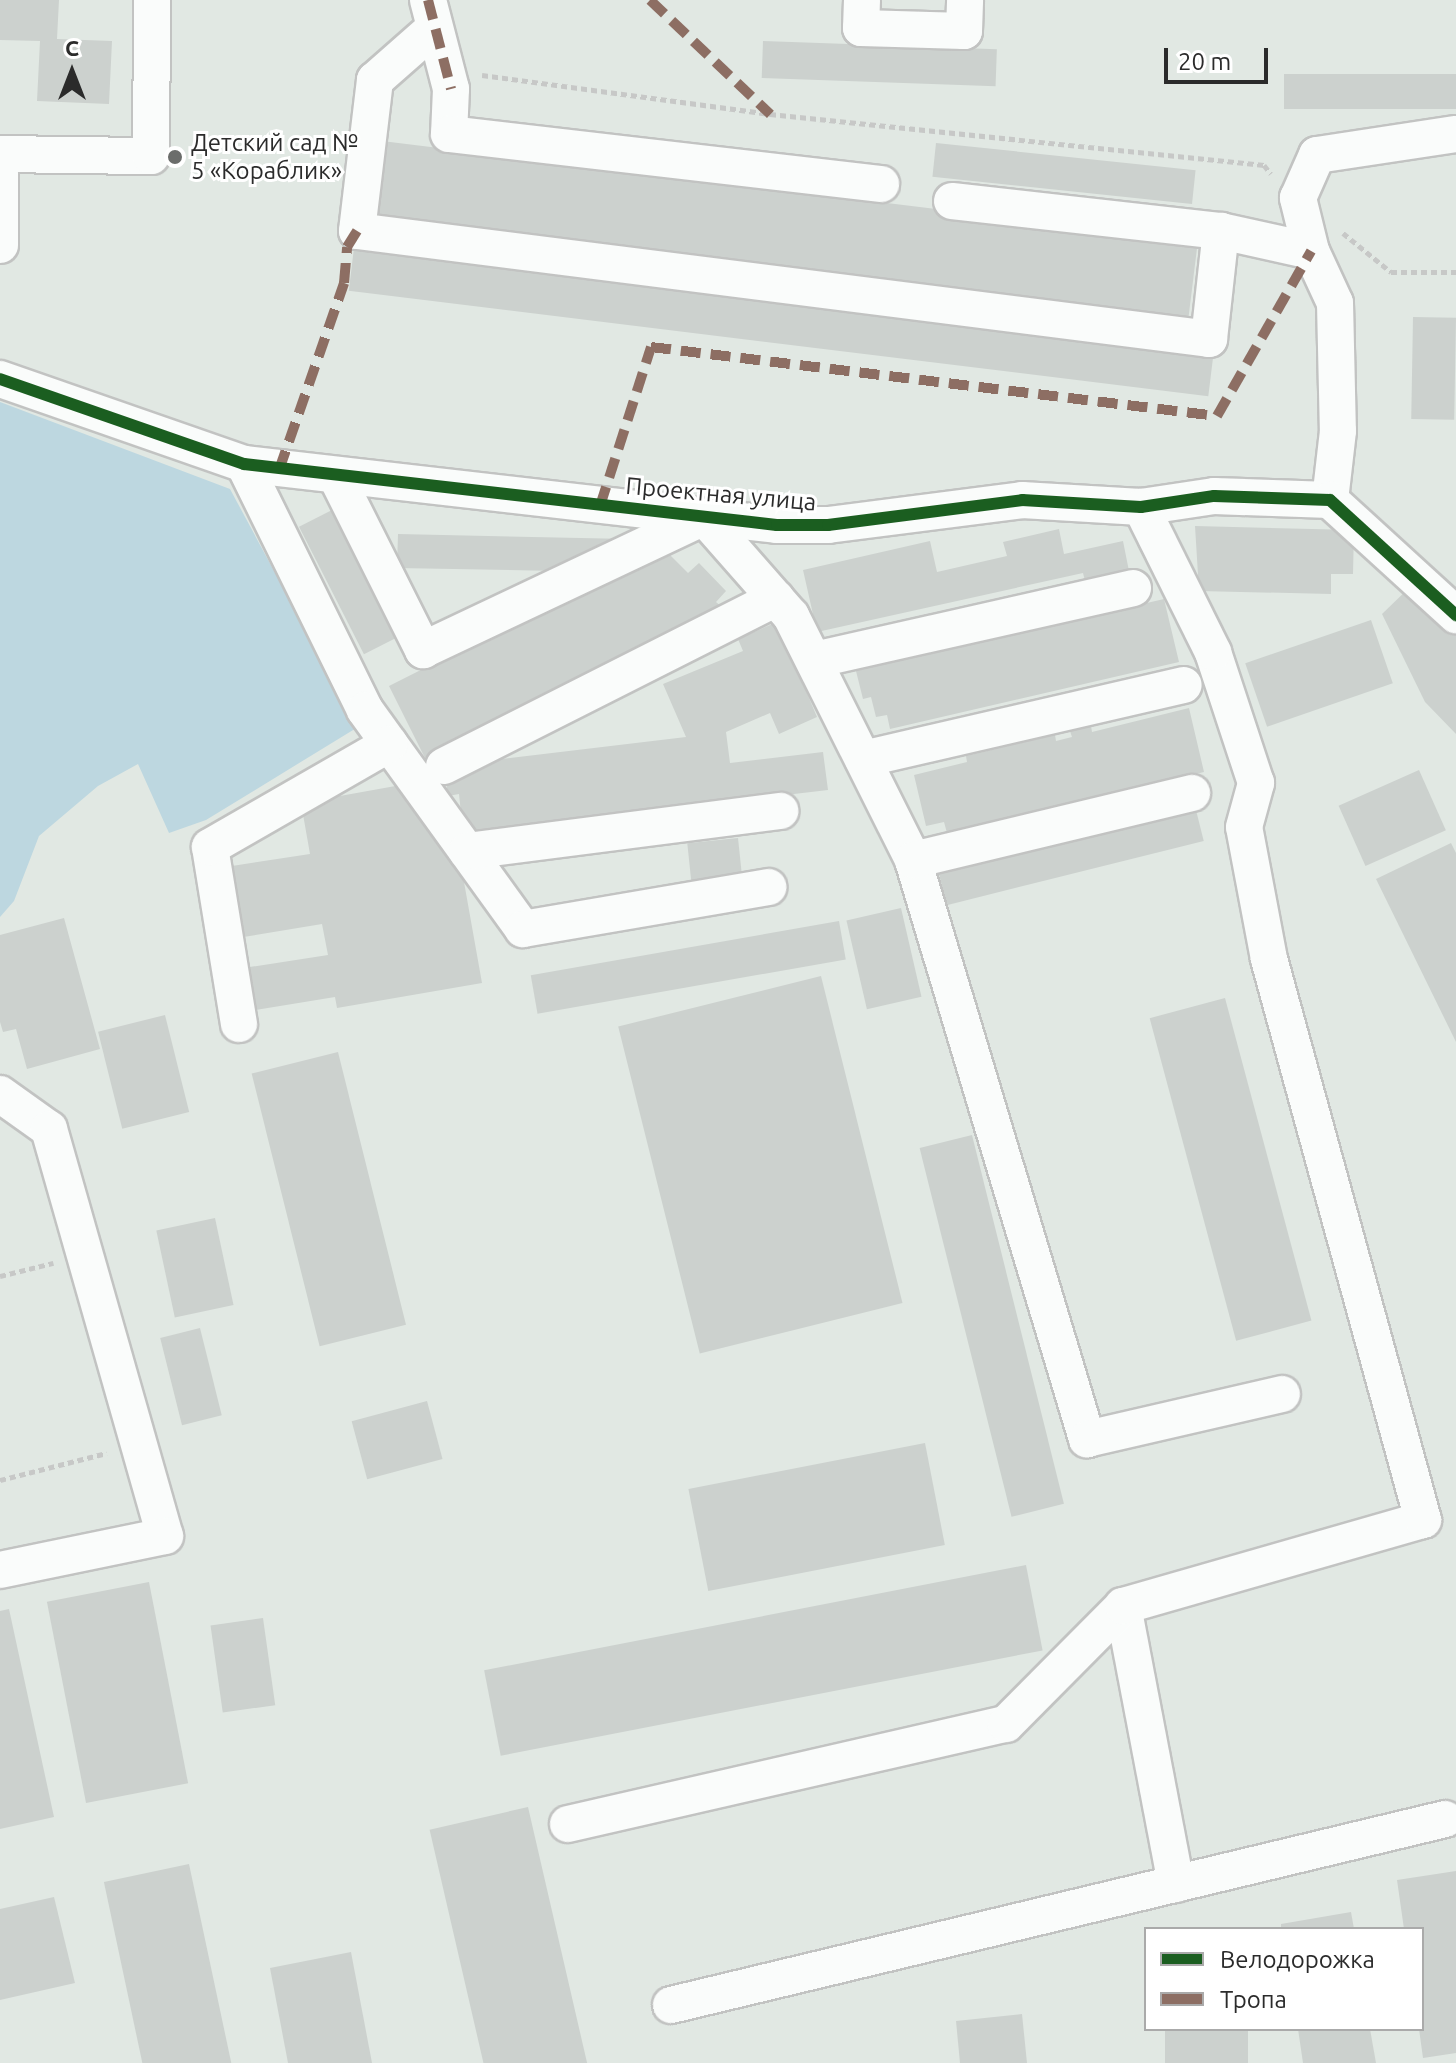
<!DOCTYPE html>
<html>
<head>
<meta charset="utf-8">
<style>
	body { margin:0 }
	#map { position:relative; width:1456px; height:2063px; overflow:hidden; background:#e1e8e3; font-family:Ubuntu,sans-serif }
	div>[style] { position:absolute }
	.green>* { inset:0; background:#bdd7e0 }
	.building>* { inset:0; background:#ccd1ce; transform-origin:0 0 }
	.path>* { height:5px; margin-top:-2.5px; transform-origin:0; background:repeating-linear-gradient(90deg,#c7c8c7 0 6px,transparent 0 10px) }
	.roads { filter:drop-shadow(2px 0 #c2c3c2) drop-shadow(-2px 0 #c2c3c2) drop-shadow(0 2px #c2c3c2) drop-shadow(0 -2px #c2c3c2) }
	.minor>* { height:36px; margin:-18px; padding:0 18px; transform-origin:18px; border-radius:18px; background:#fafcfb }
	.quiet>* { height:10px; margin-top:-5px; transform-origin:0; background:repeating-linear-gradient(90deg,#8d6e63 0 20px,transparent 0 30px) }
	.cycleway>* { height:12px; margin:-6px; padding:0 6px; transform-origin:6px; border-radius:6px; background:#1b5e20 }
	.dots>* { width:22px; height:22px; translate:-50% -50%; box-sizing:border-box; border:4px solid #fff; border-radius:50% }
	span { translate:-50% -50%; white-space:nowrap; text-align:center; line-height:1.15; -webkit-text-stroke:6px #fff; paint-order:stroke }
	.poi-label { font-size:24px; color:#2b2b2b }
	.left { translate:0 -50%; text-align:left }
	.street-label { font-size:24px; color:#2b2b2b }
	.legend { position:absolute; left:1144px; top:1927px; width:280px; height:104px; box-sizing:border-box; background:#fff; border:2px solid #aaa; margin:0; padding:10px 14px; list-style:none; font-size:24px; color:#2b2b2b }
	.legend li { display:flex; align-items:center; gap:16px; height:40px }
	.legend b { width:40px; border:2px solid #aaa }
	.north { position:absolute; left:32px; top:32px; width:80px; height:80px; -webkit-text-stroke:6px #fff; paint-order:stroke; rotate:0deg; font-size:22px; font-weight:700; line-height:32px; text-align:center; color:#2b2b2b }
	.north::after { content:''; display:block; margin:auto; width:28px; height:36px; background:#2b2b2b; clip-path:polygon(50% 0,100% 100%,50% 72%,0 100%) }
	.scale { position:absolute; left:1164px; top:48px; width:104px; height:36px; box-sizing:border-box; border:4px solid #2b2b2b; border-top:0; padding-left:10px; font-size:24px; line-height:28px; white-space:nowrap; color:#2b2b2b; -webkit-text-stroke:6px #fff; paint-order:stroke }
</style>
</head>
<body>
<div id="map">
	<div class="green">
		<i style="clip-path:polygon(0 402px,230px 489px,358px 727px,206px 820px,169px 833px,138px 764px,98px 786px,39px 836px,14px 901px,0 917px)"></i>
	</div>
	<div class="building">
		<i style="clip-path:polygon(0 0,59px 0,57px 39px,112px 41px,109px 104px,37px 101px,40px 41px,0 40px)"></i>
		<i style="left:763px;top:41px;width:234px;height:37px;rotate:2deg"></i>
		<i style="left:1456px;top:74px;width:35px;height:172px;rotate:90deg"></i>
		<i style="left:382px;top:141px;width:822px;height:78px;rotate:7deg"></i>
		<i style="left:936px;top:143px;width:261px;height:34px;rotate:6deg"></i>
		<i style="left:354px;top:248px;width:866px;height:43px;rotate:7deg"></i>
		<i style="left:1413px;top:317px;width:43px;height:102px;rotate:1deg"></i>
		<i style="left:332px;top:510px;width:143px;height:37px;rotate:63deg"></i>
		<i style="clip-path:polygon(1195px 526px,1354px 530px,1353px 574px,1331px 574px,1331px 594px,1199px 591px)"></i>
		<i style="clip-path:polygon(1059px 529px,1064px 554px,1123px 541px,1129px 571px,1085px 581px,1083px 573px,817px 632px,803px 570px,930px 541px,937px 572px,1007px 556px,1003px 542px)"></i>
		<i style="clip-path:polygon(398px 534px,629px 539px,558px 571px,397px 568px)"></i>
		<i style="clip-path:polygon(663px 548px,688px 573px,699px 563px,726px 591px,716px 602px,722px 607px,425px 758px,389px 686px)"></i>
		<i style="clip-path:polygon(1413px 584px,1456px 628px,1456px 734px,1425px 702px,1382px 614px)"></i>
		<i style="clip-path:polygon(1164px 599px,1179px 662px,890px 729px,887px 715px,876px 717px,871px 697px,863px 699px,856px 671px,884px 664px,883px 658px,920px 650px,921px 656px,1027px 631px,1026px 625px,1047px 620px,1048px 626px)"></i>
		<i style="left:1371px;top:620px;width:67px;height:133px;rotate:71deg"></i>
		<i style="clip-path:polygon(777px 622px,817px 717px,779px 734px,770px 713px,726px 732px,730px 763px,823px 752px,828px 790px,463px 833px,459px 794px,448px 796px,444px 766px,686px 737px,663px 684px,743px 651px,738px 639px)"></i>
		<i style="clip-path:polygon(1189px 708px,1204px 772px,947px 833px,944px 822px,926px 826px,914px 775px,967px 762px,966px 756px,1055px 735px,1056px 741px,1072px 737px,1070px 731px,1091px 726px,1092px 732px)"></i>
		<i style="left:1419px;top:770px;width:66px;height:88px;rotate:66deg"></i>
		<i style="clip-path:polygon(401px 785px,464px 882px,482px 983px,337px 1008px,335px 997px,244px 1012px,237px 969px,328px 955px,322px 924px,231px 939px,219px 868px,310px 854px,301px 803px)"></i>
		<i style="left:1196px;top:810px;width:32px;height:265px;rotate:76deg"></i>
		<i style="left:738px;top:838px;width:38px;height:51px;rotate:84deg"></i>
		<i style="clip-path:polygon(1451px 843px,1456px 853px,1456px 1042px,1376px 879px)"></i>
		<i style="left:901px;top:908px;width:91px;height:56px;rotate:77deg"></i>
		<i style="clip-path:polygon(64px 918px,100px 1049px,27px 1069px,16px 1029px,3px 1032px,0 1022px,0 935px)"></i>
		<i style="left:839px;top:921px;width:39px;height:313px;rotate:80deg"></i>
		<i style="left:821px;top:976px;width:337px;height:209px;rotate:76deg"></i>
		<i style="left:1225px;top:998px;width:334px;height:78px;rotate:75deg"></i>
		<i style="left:165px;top:1015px;width:100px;height:69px;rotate:76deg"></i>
		<i style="left:338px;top:1052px;width:281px;height:89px;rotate:76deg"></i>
		<i style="left:972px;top:1135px;width:380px;height:54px;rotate:76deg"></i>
		<i style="left:215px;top:1218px;width:89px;height:60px;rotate:78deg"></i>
		<i style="left:200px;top:1328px;width:90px;height:41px;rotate:76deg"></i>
		<i style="left:427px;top:1401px;width:60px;height:78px;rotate:75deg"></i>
		<i style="left:925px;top:1443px;width:104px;height:241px;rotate:79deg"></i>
		<i style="left:1026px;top:1565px;width:87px;height:552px;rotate:79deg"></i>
		<i style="left:149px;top:1582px;width:205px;height:104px;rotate:79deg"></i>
		<i style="clip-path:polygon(9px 1609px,54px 1817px,0 1829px,0 1611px)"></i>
		<i style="left:263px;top:1618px;width:88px;height:53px;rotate:82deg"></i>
		<i style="left:528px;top:1807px;width:263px;height:101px;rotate:77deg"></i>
		<i style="left:189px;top:1864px;width:204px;height:87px;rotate:78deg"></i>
		<i style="clip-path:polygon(1456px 1871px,1456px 2053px,1423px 2058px,1419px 2029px,1422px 1929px,1404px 1929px,1397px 1880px)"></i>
		<i style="clip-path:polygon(54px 1897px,75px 1983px,0 2000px,0 1909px)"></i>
		<i style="clip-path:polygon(1351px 1912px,1354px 1929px,1281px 1929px,1281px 1924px)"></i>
		<i style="clip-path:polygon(351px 1952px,372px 2063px,288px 2063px,270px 1968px)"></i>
		<i style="clip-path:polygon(1022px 2014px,1027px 2063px,960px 2063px,956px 2021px)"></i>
		<i style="left:1165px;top:2029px;width:83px;height:34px"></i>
		<i style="clip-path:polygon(1298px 2029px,1370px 2029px,1376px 2063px,1303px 2063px)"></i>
	</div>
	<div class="path">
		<i style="left:482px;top:75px;width:291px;rotate:7.7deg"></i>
		<i style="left:770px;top:114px;width:497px;rotate:5.9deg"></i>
		<i style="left:1264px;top:165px;width:11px;rotate:52deg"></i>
		<i style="left:1343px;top:233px;width:62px;rotate:39.1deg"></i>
		<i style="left:1391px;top:272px;width:65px"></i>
		<i style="left:0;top:1276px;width:55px;rotate:-13.8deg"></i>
		<i style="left:0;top:1480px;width:110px;rotate:-14.2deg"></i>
	</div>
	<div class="roads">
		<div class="minor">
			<i style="left:428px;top:0;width:92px;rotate:75.5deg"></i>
			<i style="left:451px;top:89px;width:45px;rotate:92.5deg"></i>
			<i style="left:449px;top:134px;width:435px;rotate:6.6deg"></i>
			<i style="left:862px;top:0;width:28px;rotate:92deg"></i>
			<i style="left:861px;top:28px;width:103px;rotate:1.7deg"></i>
			<i style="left:964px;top:31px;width:31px;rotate:-88deg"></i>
			<i style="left:432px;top:30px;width:76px;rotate:138.7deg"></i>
			<i style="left:375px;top:80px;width:152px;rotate:96.8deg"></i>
			<i style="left:357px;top:231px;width:859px;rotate:7.22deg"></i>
			<i style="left:1209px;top:339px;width:109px;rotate:-83.7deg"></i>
			<i style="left:1221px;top:231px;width:92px;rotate:12.5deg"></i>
			<i style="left:1311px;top:251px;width:57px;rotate:65.2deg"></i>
			<i style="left:1335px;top:303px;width:128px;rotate:88.7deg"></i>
			<i style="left:1338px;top:431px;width:69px;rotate:96.6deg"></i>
			<i style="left:0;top:154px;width:151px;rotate:0.8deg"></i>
			<i style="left:151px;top:156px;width:156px;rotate:-89.6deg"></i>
			<i style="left:0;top:173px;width:72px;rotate:90deg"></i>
			<i style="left:952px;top:201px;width:271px;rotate:6.4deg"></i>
			<i style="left:1311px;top:251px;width:55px;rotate:-103.8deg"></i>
			<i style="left:1298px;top:198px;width:47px;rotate:-66.2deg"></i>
			<i style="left:1317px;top:155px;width:141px;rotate:-8.6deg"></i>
			<i style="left:0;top:379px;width:258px;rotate:19.2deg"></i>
			<i style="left:244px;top:464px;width:536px;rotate:6.53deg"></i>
			<i style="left:777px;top:525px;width:51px"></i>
			<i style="left:828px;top:525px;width:196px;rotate:-7.3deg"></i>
			<i style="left:1022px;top:500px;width:119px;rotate:3.4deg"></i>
			<i style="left:1141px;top:507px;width:74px;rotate:-8.6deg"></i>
			<i style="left:1214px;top:496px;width:116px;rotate:2deg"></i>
			<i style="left:1330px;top:500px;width:171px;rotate:42.4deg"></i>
			<i style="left:244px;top:464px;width:274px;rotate:63.8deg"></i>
			<i style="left:365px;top:710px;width:270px;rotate:54.2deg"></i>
			<i style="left:523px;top:929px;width:249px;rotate:-9.7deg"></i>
			<i style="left:336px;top:476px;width:195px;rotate:63.4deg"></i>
			<i style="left:423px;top:650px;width:311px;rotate:-25.3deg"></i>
			<i style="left:704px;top:517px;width:132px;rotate:48.7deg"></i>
			<i style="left:791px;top:616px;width:273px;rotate:63.4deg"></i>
			<i style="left:913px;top:860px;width:605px;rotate:73.27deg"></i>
			<i style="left:1087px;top:1439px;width:200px;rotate:-13deg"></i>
			<i style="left:814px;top:660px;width:327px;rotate:-12.7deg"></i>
			<i style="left:863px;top:759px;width:329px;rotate:-13deg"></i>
			<i style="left:444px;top:766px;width:372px;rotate:-26.8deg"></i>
			<i style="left:467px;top:851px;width:316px;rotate:-7.3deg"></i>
			<i style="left:913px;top:860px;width:287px;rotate:-13.5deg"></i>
			<i style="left:239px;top:1024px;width:179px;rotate:-99.3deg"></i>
			<i style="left:210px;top:847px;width:207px;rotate:-29.9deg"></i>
			<i style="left:0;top:1094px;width:60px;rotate:35.5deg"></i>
			<i style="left:49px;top:1129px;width:423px;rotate:74.1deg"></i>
			<i style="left:165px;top:1536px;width:168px;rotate:168.4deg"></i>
			<i style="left:1123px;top:1606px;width:283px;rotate:79.2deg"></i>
			<i style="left:568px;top:1824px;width:449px;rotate:-12.9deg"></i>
			<i style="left:1006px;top:1724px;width:166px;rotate:-45.2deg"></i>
			<i style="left:1123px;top:1606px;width:312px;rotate:-16deg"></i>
			<i style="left:1423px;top:1520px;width:582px;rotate:-105.35deg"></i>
			<i style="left:1269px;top:959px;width:134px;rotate:-100.7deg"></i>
			<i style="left:1244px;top:827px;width:46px;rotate:-74.7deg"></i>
			<i style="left:1256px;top:783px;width:138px;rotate:-108.2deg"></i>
			<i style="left:1213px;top:652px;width:162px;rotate:-116.4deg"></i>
			<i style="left:671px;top:2005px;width:796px;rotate:-13.51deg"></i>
		</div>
	</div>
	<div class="quiet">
		<i style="left:428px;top:0;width:92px;rotate:75.5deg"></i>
		<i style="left:650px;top:0;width:166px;rotate:43.5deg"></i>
		<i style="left:279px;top:470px;width:198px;rotate:-70.8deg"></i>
		<i style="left:344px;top:283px;width:36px;rotate:-85deg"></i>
		<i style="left:347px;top:247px;width:19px;rotate:-58deg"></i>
		<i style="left:600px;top:506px;width:167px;rotate:-72.2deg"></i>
		<i style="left:651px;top:347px;width:570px;rotate:6.95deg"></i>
		<i style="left:1217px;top:416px;width:190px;rotate:-60.3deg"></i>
	</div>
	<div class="cycleway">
		<i style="left:0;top:379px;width:258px;rotate:19.2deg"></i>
		<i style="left:244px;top:464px;width:536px;rotate:6.53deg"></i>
		<i style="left:777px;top:525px;width:51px"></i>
		<i style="left:828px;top:525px;width:196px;rotate:-7.3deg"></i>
		<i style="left:1022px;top:500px;width:119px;rotate:3.4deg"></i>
		<i style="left:1141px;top:507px;width:74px;rotate:-8.6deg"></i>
		<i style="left:1214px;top:496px;width:116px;rotate:2deg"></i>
		<i style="left:1330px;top:500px;width:171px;rotate:42.4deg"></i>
	</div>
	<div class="dots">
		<i style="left:175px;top:157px;background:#6b6d6b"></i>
	</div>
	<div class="poi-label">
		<span class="left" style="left:191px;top:157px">Детский сад №<br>5 «Кораблик»</span>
	</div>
	<div class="street-label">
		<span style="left:721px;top:494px;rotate:5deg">Проектная улица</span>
	</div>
	<ul class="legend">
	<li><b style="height:10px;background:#1b5e20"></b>Велодорожка</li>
	<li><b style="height:10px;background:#8d6e63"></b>Тропа</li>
	</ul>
	<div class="north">С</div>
	<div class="scale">20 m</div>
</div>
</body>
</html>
